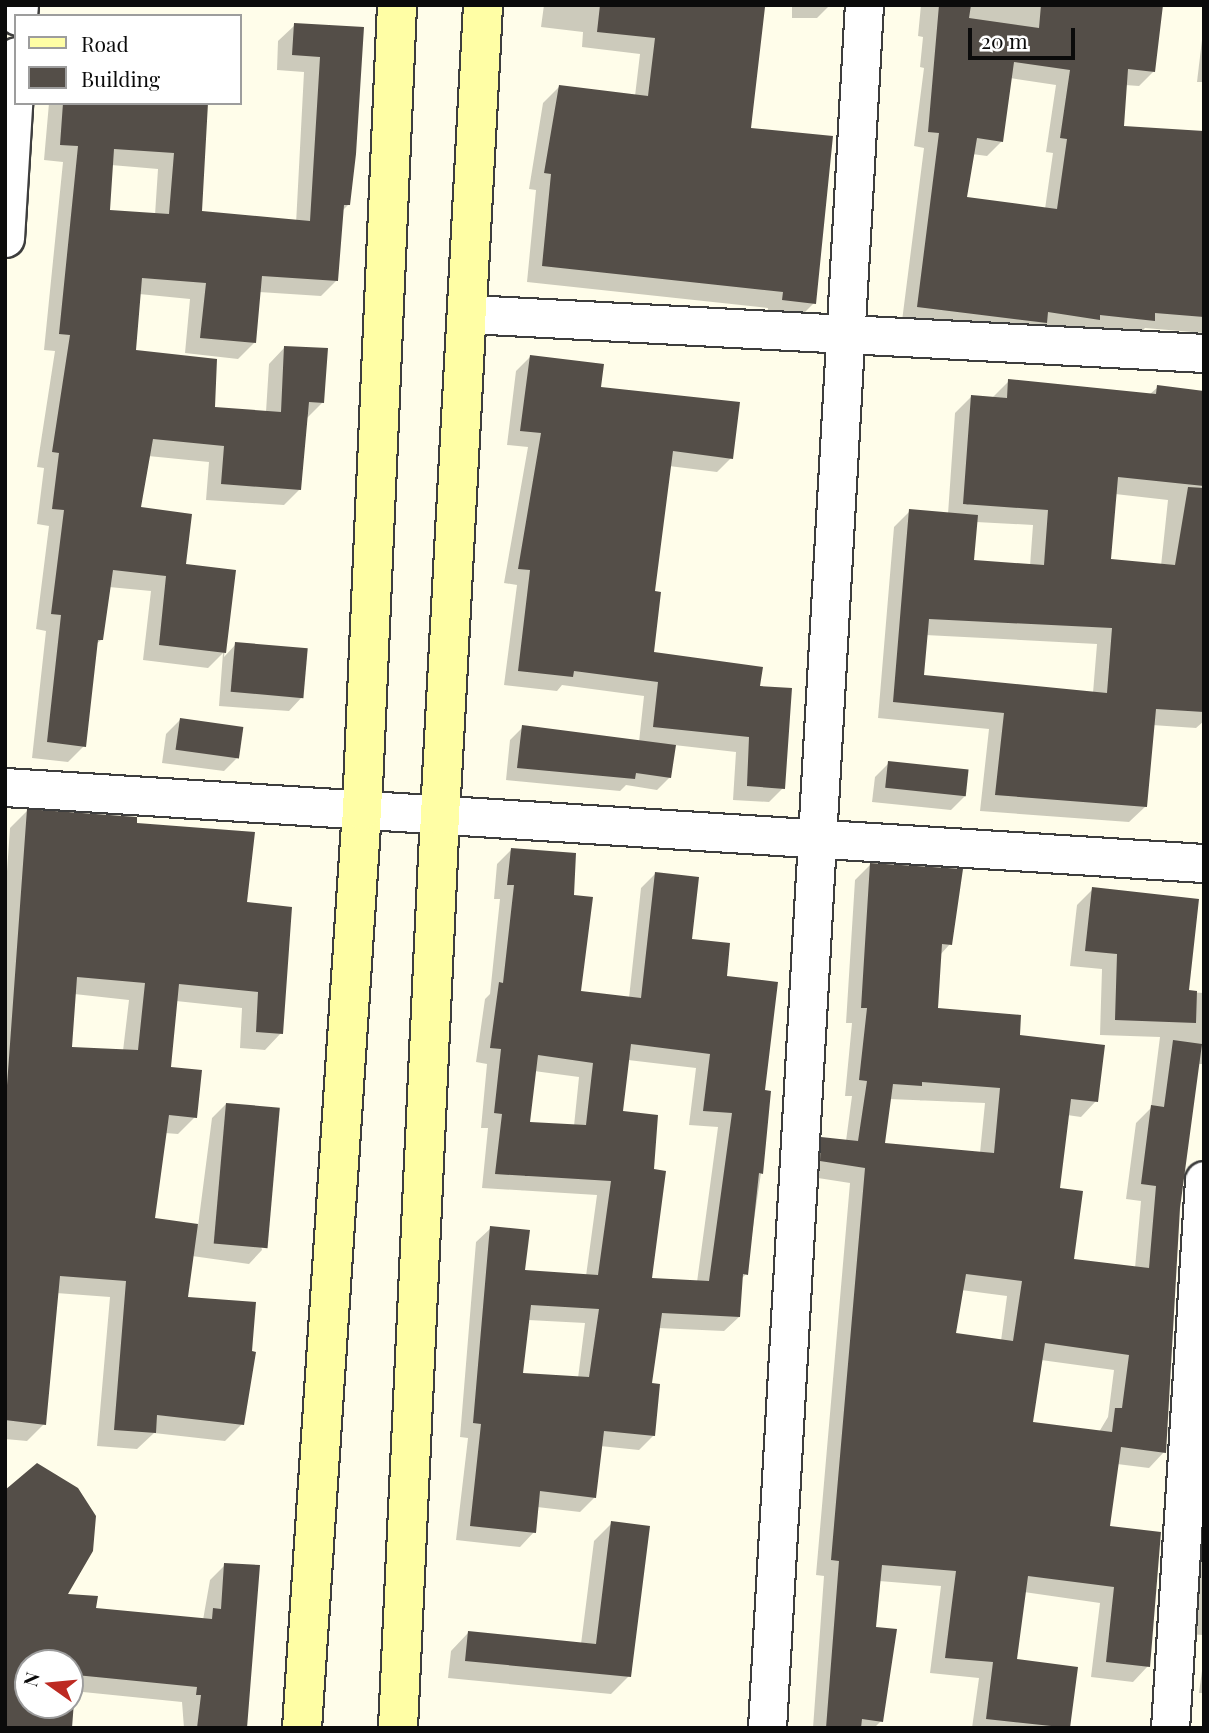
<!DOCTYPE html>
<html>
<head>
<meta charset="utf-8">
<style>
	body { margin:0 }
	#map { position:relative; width:1209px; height:1733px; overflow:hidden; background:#fffdea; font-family:"Playfair Display",serif }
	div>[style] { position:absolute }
	.shadow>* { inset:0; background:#0003 }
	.building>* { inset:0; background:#544e48; transform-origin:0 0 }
	.roads { filter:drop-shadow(2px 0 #3e3e3e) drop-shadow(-2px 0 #3e3e3e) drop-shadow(0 2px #3e3e3e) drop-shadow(0 -2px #3e3e3e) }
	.street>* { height:37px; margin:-18.5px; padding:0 18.5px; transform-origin:18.5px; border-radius:18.5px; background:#fff }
	.secondary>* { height:38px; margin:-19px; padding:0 19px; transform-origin:19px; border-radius:19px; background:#fffea5 }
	span { translate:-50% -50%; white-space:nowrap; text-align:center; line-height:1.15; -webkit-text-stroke:7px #fff; paint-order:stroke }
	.frame { position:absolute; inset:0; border:7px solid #0b0b0b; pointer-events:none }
	.legend { position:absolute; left:14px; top:14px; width:228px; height:91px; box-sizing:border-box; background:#fff; border:2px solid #9d9d9d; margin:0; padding:9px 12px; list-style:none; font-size:21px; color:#0b0b0b }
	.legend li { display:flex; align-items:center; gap:14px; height:35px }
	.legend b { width:35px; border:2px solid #9d9d9d }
	.north { position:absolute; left:14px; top:1649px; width:70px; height:70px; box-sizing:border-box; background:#fff; border:2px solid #9d9d9d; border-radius:50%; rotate:285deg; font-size:19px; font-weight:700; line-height:28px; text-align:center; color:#0b0b0b }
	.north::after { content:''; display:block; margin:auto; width:24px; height:32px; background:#bd2a22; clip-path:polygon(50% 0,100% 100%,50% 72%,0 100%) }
	.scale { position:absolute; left:968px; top:28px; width:107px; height:32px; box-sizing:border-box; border:4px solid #0b0b0b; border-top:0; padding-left:9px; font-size:21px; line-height:24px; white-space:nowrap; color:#0b0b0b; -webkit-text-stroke:5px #fff; paint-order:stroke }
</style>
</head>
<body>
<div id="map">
	<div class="shadow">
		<i style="clip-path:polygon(544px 5px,764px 9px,749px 129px,814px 303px,798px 319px,767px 316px,768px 308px,527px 282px,536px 190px,529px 189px,543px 103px,559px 87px,635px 96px,640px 54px,582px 47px,583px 32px,541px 27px)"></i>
		<i style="clip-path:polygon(792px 5px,830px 5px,817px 18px,792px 18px)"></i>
		<i style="clip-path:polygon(evenodd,921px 5px,1138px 5px,1154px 71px,1139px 86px,1125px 85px,1122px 128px,1204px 133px,1204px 333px,1145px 328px,1138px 335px,902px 321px,924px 148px,914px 146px,924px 68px,920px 67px,923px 37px,918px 36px,921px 5px,1010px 78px,1056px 85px,1046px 152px,1053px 153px,1045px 209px,965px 199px,972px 154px,987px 156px,1002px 141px,1010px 78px)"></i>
		<i style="clip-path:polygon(1204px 23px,1204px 82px,1197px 82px)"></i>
		<i style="clip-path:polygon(evenodd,295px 25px,362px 29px,348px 205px,342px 211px,337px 280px,321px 296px,259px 292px,254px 343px,238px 359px,185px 353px,190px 299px,139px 294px,134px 351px,214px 408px,266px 412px,269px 364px,285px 347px,323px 402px,307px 418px,300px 489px,284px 505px,206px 500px,209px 462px,148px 456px,139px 509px,185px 565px,234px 571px,224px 657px,236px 644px,302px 697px,289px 711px,219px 706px,223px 653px,208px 668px,143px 660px,151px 591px,109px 587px,101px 640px,95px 645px,84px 746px,68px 762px,32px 758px,46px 631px,36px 629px,49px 526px,37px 524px,44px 468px,37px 467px,55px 351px,44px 350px,63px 162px,44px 160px,49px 103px,206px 103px,201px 212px,296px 224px,304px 72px,277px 70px,278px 41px,295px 25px,111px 165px,158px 169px,155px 215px,108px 211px,111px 165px)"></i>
		<i style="clip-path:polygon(531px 356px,731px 458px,717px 472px,669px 466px,653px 592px,652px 654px,758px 687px,783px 788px,769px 802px,733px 800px,736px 752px,674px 745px,670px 777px,657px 790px,626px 785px,620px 791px,506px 780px,510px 740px,523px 727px,639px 742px,644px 696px,562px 685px,557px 691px,504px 685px,517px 585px,504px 583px,528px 447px,507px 445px,516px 371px)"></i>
		<i style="clip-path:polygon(evenodd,1009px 381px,1149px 395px,1158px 387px,1204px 392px,1204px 721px,1196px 728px,1152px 725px,1146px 806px,1129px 822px,980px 811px,989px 729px,878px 718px,894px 527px,910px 511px,948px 514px,955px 413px,972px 396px,991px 399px,1009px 381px,1115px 494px,1168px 500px,1161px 566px,1110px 560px,1115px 494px,1009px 381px,976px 522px,1033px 525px,1030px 566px,972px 562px,976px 522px,1009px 381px,925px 635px,1097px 644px,1093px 693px,922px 676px,925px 635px)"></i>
		<i style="clip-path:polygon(180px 720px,237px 758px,224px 771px,162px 763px,166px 734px)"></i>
		<i style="clip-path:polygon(889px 763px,965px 796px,951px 810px,872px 802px,875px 777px)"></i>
		<i style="clip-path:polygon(evenodd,27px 811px,135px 825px,245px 903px,281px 1033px,265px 1050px,240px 1048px,242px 1008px,176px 1001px,169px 1068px,195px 1117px,178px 1134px,165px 1133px,153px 1220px,198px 1226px,212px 1118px,226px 1104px,262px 1250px,249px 1264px,192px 1256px,186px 1299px,242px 1424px,225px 1441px,154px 1433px,137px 1449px,97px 1446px,110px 1297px,56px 1293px,44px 1424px,27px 1441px,5px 1439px,5px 900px,10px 828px,27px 811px,74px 994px,129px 1000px,123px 1051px,70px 1049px,74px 994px)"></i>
		<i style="clip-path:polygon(evenodd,511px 850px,572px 897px,579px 993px,629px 998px,641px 888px,655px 874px,690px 940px,725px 977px,763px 1092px,761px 1173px,746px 1274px,741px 1279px,739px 1317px,724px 1331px,658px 1328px,650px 1384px,654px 1435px,639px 1450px,600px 1446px,594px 1498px,580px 1512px,537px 1507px,534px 1532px,520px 1547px,456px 1540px,468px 1438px,460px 1437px,476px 1242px,491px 1228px,523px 1272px,586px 1276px,597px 1195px,482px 1188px,488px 1128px,481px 1128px,487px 1064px,476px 1062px,485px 999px,490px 994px,500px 899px,494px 899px,497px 864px,511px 850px,628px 1060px,696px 1068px,689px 1125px,718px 1127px,697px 1282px,650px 1279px,652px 1171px,621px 1113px,628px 1060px,511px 850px,534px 1071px,579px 1077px,574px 1126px,528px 1123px,534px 1071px,511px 850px,528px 1320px,585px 1323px,578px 1378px,521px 1374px,528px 1320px)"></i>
		<i style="clip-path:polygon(evenodd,870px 865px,950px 944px,940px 955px,936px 1010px,1018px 1037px,1096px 1101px,1081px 1117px,1067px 1115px,1058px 1189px,1072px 1260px,1135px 1268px,1141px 1201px,1126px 1199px,1136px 1123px,1151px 1108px,1160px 1037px,1100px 1035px,1102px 969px,1070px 966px,1077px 905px,1093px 889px,1187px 992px,1204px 993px,1204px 1064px,1198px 1064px,1178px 1208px,1164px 1452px,1149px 1468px,1117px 1464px,1109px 1527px,1148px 1666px,1133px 1682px,1091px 1677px,1100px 1603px,1024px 1592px,1015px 1660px,1068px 1728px,972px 1728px,979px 1678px,930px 1673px,941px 1586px,879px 1581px,874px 1628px,881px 1721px,874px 1728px,813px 1728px,824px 1576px,816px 1575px,850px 1183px,805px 1176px,806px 1155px,822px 1139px,846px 1141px,852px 1096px,845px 1096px,852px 1023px,846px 1023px,855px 880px,870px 865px,889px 1099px,985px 1103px,980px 1153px,883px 1145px,889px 1099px,870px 865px,961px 1290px,1007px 1296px,1001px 1341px,954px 1335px,961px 1290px,870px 865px,1041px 1360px,1114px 1370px,1108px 1417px,1099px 1432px,1031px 1424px,1041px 1360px)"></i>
		<i style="clip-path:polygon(evenodd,5px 1492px,65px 1595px,95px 1610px,203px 1620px,210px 1580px,225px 1565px,245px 1728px,184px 1728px,182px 1702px,73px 1691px,70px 1728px,5px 1728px,5px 1492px,28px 1663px,70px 1663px,70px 1705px,28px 1705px,28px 1663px)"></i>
		<i style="clip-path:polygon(612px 1523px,629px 1676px,611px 1694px,448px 1678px,451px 1651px,468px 1633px,581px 1644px,594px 1541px)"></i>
		<i style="clip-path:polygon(1204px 1542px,1204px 1635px,1181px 1634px,1186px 1559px)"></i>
		<i style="clip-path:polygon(1204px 1656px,1204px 1693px,1199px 1693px)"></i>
	</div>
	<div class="building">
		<i style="clip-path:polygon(600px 5px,765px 7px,751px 128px,833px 136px,816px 304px,782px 300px,783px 292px,542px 266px,551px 174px,544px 173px,559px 85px,648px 96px,655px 38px,597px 32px)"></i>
		<i style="clip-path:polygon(evenodd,939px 5px,971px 5px,969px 18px,1039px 28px,1041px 5px,1163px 5px,1155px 72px,1128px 69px,1124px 126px,1204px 131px,1204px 317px,1155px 313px,1155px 321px,1100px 315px,1100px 320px,1048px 312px,1047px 323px,917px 307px,939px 133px,928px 132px,939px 5px,1014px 62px,1070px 70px,1060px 138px,1067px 139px,1057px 209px,967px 197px,977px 138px,1003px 142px,1014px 62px)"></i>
		<i style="clip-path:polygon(evenodd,294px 23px,364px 27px,356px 154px,350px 205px,344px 205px,338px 281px,262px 276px,256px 343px,200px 338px,206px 283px,142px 278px,136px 350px,217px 359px,215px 407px,281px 412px,284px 346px,328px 348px,324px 403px,309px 402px,301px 490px,221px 484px,224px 446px,153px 439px,141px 507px,192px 514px,186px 564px,236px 570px,226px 653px,159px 645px,166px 576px,113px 570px,103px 640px,98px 640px,86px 747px,47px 742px,61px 615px,51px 614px,64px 510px,52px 509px,59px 453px,52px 452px,70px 335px,59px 334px,78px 146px,60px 145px,63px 103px,208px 103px,202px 211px,310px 221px,320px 57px,292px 55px,294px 23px,114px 149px,174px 153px,169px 214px,110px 210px,114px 149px)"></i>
		<i style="clip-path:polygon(530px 355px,604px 364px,601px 387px,740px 402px,733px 459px,673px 451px,655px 591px,661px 592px,654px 652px,763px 667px,760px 686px,792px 688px,785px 789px,747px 786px,749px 737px,653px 727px,658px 682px,574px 671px,573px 677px,518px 671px,530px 570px,518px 569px,541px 433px,520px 431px)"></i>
		<i style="clip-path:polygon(evenodd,1008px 379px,1156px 394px,1157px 385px,1204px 391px,1204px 486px,1118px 477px,1111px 559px,1175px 565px,1188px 487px,1204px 488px,1204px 712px,1156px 709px,1147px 807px,995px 795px,1004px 713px,893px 702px,909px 509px,978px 515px,974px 560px,1044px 565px,1048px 510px,963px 504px,971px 395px,1007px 398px,1008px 379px,929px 619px,1112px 628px,1107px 693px,924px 675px,929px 619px)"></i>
		<i style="left:235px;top:642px;width:73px;height:50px;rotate:5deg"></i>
		<i style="left:180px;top:718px;width:64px;height:32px;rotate:8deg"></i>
		<i style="clip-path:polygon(522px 725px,676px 745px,671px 778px,636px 773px,635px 779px,517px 768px)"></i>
		<i style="left:888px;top:761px;width:81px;height:27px;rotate:6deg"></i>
		<i style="clip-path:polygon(evenodd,27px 809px,137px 817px,137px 823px,255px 832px,247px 902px,292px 907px,283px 1034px,256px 1032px,258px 992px,179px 984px,171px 1067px,202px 1070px,197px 1118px,169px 1115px,155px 1218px,198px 1224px,188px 1297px,256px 1302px,252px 1351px,256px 1352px,244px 1425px,157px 1415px,156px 1433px,114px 1430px,126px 1281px,60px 1276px,46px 1425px,5px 1420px,5px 1113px,27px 809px,77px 977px,145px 983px,138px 1050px,72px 1047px,77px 977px)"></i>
		<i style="clip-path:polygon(evenodd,511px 848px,576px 853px,574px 895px,593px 897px,581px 991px,641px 998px,655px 872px,699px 877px,692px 939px,730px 943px,727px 976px,778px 982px,765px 1090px,771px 1091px,763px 1174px,759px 1173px,748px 1275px,743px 1274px,740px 1317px,662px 1313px,652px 1383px,660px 1384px,655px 1436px,604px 1431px,596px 1498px,540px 1491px,536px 1533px,470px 1526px,481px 1424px,473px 1423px,490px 1226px,530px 1230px,525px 1270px,598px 1275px,611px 1181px,495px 1174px,502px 1114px,494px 1113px,501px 1049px,490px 1048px,499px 982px,503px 983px,514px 885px,507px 885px,511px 848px,631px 1044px,710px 1054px,703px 1111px,732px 1113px,709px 1281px,652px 1278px,666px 1171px,654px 1169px,658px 1115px,623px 1111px,631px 1044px,511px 848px,538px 1055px,593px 1063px,586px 1125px,530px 1122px,538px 1055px,511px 848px,531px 1305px,599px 1309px,589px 1377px,523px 1373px,531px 1305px)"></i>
		<i style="clip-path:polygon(evenodd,870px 863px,963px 869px,952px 945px,942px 944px,938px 1008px,1021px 1015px,1020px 1035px,1105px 1045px,1098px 1102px,1071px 1099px,1060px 1188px,1083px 1191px,1074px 1259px,1149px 1268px,1156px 1186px,1141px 1184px,1151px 1105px,1164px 1107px,1173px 1040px,1202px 1044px,1180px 1208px,1166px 1453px,1121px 1447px,1110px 1526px,1161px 1532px,1150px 1667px,1106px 1662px,1114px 1587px,1028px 1576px,1017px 1659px,1078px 1667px,1070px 1728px,986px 1719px,993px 1662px,945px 1658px,956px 1571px,882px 1565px,876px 1627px,897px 1629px,883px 1722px,862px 1719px,861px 1728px,826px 1728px,839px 1561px,831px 1560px,865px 1168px,820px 1161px,821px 1137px,858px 1141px,867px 1081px,859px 1080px,867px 1008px,861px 1008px,870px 863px,922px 1082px,1000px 1088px,994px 1153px,885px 1143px,893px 1084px,922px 1086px,922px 1082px,870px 863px,966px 1274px,1022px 1281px,1013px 1341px,956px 1333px,966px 1274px,870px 863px,1045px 1343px,1129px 1355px,1122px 1408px,1115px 1408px,1112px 1432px,1033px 1422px,1045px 1343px)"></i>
		<i style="clip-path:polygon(1092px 887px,1199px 899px,1189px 990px,1197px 991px,1196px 1023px,1115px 1020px,1117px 954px,1085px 951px)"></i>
		<i style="left:226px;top:1103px;width:54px;height:141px;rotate:5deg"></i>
		<i style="clip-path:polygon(evenodd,37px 1463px,78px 1488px,96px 1516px,93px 1551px,68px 1594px,98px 1596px,96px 1608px,212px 1619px,213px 1608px,221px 1609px,224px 1563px,260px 1565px,247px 1728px,197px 1728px,201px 1695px,196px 1695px,197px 1687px,76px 1675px,72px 1728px,5px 1728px,5px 1490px,37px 1463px,28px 1663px,70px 1663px,70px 1705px,28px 1705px,28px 1663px)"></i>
		<i style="clip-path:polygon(611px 1521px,650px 1526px,631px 1677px,465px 1661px,468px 1631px,596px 1644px)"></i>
	</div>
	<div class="roads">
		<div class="street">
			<i style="left:18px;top:16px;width:11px;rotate:-85deg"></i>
			<i style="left:5px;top:238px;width:182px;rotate:-86.5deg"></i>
			<i style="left:470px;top:314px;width:735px;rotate:3.04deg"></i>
			<i style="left:5px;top:787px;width:1201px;rotate:3.63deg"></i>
			<i style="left:767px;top:1728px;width:1726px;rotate:-86.78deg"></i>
			<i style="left:1170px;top:1728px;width:549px;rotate:-86.45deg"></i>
		</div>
		<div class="secondary">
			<i style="left:302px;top:1728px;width:920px;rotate:-86.26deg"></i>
			<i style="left:362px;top:810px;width:806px;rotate:-87.51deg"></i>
			<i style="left:398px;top:1728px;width:914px;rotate:-87.37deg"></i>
			<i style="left:440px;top:815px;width:811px;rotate:-86.96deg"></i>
		</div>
	</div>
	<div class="frame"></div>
	<ul class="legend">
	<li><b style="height:9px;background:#fffea5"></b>Road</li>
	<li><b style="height:19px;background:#544e48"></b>Building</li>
	</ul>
	<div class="north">N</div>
	<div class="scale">20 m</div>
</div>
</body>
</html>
